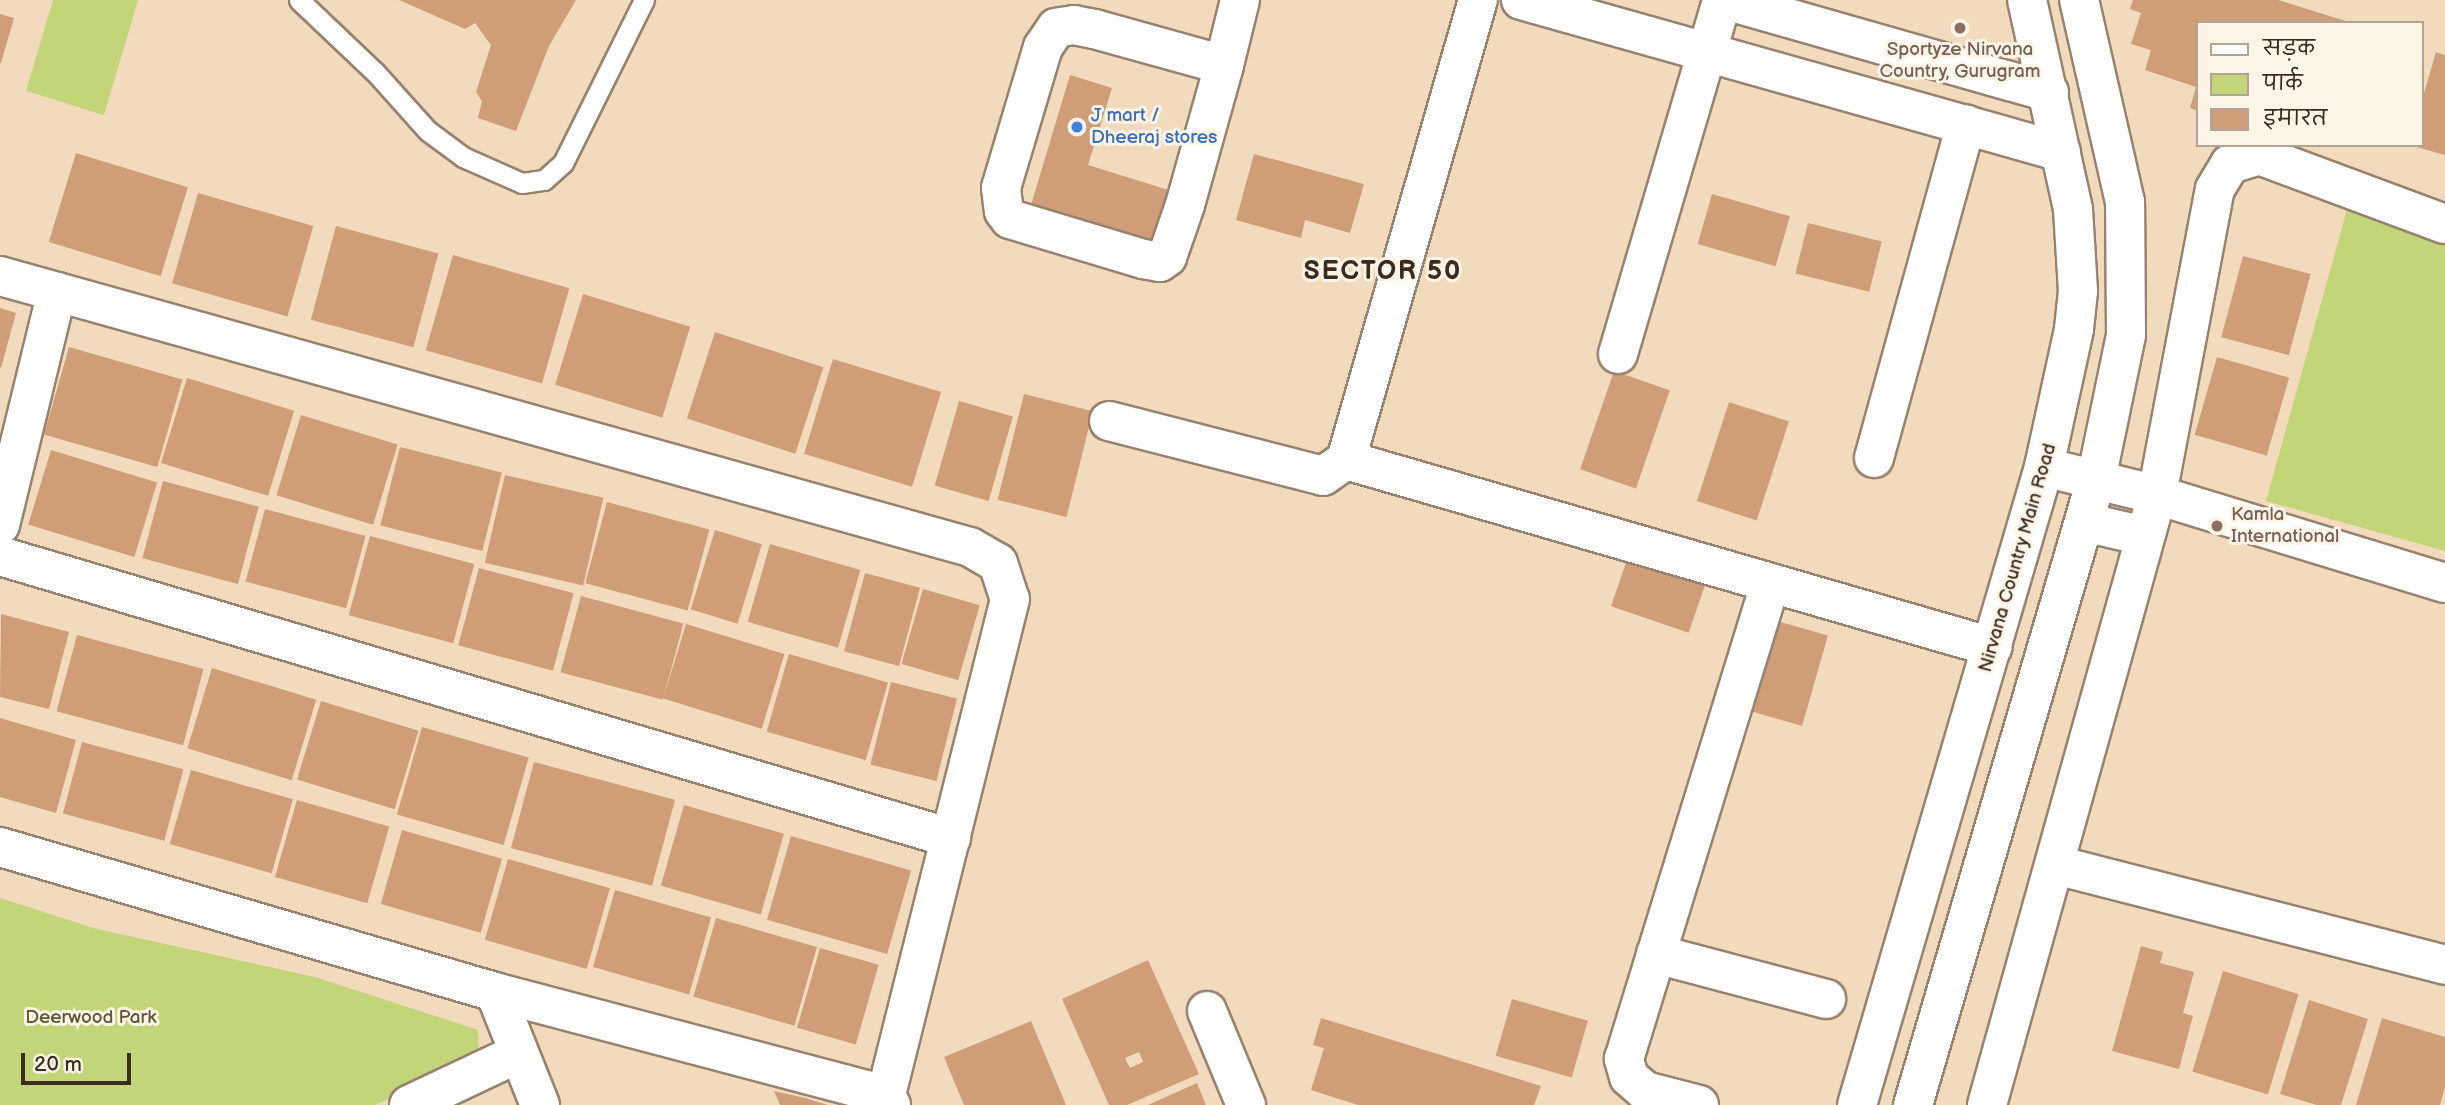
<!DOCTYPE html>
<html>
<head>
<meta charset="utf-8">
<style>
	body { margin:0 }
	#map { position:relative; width:2445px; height:1105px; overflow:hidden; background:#f2dbbc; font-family:"Balsamiq Sans","Playpen Sans Deva",sans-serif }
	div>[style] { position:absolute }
	.green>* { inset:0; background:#c2d579 }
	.building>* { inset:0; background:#cf9d77; transform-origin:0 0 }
	.roads { filter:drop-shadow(2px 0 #96826d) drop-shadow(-2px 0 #96826d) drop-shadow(0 2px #96826d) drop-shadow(0 -2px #96826d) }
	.lane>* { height:19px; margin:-9.5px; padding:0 9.5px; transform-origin:9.5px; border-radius:9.5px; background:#fff }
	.street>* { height:38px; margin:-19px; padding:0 19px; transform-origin:19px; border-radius:19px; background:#fff }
	.secondary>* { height:38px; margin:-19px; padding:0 19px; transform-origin:19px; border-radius:19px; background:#fff }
	.dots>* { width:19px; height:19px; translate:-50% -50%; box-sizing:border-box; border:4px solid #fcf5e5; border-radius:50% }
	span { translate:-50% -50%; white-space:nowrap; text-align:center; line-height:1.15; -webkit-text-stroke:6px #fcf5e5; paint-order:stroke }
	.education-label { font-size:19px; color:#785e54 }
	.left { translate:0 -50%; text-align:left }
	.shop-label { font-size:19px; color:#366cbe }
	.street-label { font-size:19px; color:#3b2a1e }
	.park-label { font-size:19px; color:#5d5535 }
	.district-label { font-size:26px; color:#3b2a1e; font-weight:700; letter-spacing:2px }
	.legend { position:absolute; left:2196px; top:21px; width:228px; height:126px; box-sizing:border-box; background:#fcf5e5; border:2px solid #afa495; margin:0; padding:9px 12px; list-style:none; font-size:21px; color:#3b2a1e }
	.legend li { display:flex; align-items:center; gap:14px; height:35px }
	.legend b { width:35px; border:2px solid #afa495 }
	.scale { position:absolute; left:21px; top:1053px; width:110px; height:32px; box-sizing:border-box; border:4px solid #3b2a1e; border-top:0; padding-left:9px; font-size:21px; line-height:24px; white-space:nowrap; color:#3b2a1e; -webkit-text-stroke:5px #fcf5e5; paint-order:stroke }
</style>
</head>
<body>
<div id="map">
	<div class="green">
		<i style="clip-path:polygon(53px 0,138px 0,104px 115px,26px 91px)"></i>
		<i style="clip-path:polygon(2348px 206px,2445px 236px,2445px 551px,2266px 501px)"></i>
		<i style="clip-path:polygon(0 898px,97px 929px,315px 977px,478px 1030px,479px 1057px,375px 1105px,0 1105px)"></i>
	</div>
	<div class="building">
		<i style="clip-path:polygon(399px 0,576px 0,549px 46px,516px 131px,478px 118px,482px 101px,476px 92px,491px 45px,475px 23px,465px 29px)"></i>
		<i style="clip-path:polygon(2133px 0,2278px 0,2349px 22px,2198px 23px,2198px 111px,2190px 108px,2196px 87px,2145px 70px,2151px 50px,2131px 44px,2141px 13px,2130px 9px)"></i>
		<i style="clip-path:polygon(0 14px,14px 18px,1px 63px,0 63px)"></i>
		<i style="clip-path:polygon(2436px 52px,2445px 55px,2445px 155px,2413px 146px,2422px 145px,2422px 100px)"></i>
		<i style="clip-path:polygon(1070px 75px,1112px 88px,1088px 165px,1178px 193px,1158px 255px,1028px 215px)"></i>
		<i style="left:76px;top:153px;width:117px;height:93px;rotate:17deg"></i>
		<i style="clip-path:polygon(1254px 154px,1364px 184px,1350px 233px,1305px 220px,1301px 238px,1236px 220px)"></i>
		<i style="left:198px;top:193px;width:120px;height:94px;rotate:16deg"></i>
		<i style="left:1712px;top:194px;width:81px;height:52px;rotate:16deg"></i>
		<i style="left:1808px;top:223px;width:76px;height:52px;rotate:14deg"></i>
		<i style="left:336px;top:226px;width:106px;height:97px;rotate:15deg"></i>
		<i style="left:453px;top:255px;width:121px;height:99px;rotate:16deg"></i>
		<i style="left:2243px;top:256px;width:70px;height:84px;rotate:15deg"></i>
		<i style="left:583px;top:294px;width:112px;height:95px;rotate:17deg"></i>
		<i style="clip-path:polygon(0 308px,16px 313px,1px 368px,0 367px)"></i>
		<i style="left:715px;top:332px;width:114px;height:91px;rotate:18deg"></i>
		<i style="left:69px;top:347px;width:118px;height:91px;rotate:16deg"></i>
		<i style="left:2217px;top:357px;width:75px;height:81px;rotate:16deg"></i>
		<i style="left:833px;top:359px;width:113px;height:99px;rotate:17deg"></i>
		<i style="left:1614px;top:371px;width:59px;height:104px;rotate:19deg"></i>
		<i style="left:187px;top:378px;width:112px;height:89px;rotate:17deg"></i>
		<i style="left:1024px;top:394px;width:71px;height:109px;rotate:14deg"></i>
		<i style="left:959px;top:401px;width:56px;height:88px;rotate:16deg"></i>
		<i style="left:1729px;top:402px;width:63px;height:104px;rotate:18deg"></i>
		<i style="left:301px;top:415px;width:101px;height:84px;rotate:17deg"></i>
		<i style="left:400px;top:447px;width:105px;height:81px;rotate:14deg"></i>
		<i style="left:51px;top:450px;width:111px;height:78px;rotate:17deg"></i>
		<i style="left:505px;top:475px;width:101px;height:90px;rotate:13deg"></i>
		<i style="left:163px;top:481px;width:99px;height:80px;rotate:15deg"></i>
		<i style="left:607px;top:502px;width:106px;height:84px;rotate:15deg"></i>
		<i style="left:265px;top:509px;width:104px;height:75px;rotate:15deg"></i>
		<i style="left:715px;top:530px;width:49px;height:83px;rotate:17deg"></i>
		<i style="left:370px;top:536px;width:108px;height:82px;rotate:15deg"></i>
		<i style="left:770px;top:544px;width:94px;height:81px;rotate:16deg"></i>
		<i style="left:1628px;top:557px;width:82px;height:52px;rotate:19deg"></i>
		<i style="left:479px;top:568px;width:98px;height:80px;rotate:15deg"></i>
		<i style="left:865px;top:573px;width:57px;height:81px;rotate:15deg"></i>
		<i style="left:923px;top:589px;width:59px;height:78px;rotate:16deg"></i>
		<i style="left:581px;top:596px;width:106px;height:79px;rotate:15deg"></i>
		<i style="clip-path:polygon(1px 614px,69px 632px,49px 709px,0 697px)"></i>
		<i style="left:1777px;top:621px;width:53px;height:94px;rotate:16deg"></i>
		<i style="left:686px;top:624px;width:103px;height:78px;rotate:17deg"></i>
		<i style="left:77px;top:635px;width:131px;height:79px;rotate:15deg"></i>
		<i style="left:789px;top:654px;width:103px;height:81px;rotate:16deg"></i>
		<i style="left:212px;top:668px;width:109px;height:84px;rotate:17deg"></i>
		<i style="left:891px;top:682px;width:68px;height:85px;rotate:14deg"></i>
		<i style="left:321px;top:701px;width:102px;height:82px;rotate:17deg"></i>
		<i style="clip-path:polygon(0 718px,76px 740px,56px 813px,0 797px)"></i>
		<i style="left:422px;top:727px;width:111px;height:91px;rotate:16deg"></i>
		<i style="left:82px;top:742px;width:105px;height:74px;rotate:15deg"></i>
		<i style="left:534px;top:762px;width:146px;height:89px;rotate:15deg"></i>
		<i style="left:191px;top:770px;width:106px;height:77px;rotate:16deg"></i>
		<i style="left:297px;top:800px;width:96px;height:80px;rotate:16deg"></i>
		<i style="left:684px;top:805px;width:104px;height:84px;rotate:16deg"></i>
		<i style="left:402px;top:830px;width:104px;height:77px;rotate:16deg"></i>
		<i style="left:791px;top:836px;width:125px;height:87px;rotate:16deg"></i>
		<i style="left:508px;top:859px;width:106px;height:84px;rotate:16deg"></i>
		<i style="left:615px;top:890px;width:100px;height:80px;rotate:16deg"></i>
		<i style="left:716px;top:918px;width:105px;height:82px;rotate:16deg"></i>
		<i style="clip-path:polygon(2141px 946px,2163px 952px,2160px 963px,2194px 972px,2183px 1013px,2193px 1016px,2179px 1069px,2112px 1051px)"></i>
		<i style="left:820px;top:948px;width:61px;height:83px;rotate:16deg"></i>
		<i style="clip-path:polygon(evenodd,1148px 960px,1199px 1074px,1127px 1105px,1109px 1105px,1062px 999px,1148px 960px,1139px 1052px,1143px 1062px,1130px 1068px,1125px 1058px,1139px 1052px)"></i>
		<i style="left:2223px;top:971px;width:79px;height:105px;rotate:17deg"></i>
		<i style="left:1512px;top:999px;width:79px;height:59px;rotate:16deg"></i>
		<i style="clip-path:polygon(2309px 1000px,2368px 1019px,2341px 1105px,2317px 1105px,2280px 1094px)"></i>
		<i style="clip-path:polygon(1321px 1018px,1541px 1086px,1534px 1105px,1358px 1105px,1311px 1090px,1324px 1048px,1313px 1045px)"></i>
		<i style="clip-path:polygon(2382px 1018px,2445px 1037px,2445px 1087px,2440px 1105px,2356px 1105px)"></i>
		<i style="clip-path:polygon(1031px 1021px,1066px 1105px,964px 1105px,944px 1057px)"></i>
		<i style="clip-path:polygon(1197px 1083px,1206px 1105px,1148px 1105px)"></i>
		<i style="clip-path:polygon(774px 1091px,805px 1098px,828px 1105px,780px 1105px)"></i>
	</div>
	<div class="roads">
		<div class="lane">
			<i style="left:299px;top:0;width:105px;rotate:43.5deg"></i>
			<i style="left:375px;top:72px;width:79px;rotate:48.1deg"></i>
			<i style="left:428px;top:131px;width:44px;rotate:36.6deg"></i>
			<i style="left:463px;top:157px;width:64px;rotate:23.8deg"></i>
			<i style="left:522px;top:183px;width:22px;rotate:-8deg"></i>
			<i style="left:544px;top:180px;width:25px;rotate:-42deg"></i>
			<i style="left:563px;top:163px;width:182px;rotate:-63.6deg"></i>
		</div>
		<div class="street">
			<i style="left:1521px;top:0;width:561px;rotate:15.72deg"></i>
			<i style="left:1725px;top:0;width:337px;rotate:15.9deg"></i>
			<i style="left:1224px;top:65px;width:135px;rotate:-164.5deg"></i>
			<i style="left:1094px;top:29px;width:20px;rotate:-169deg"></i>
			<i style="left:1074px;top:25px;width:18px;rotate:171deg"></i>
			<i style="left:1056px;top:28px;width:23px;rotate:124deg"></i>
			<i style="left:1043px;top:47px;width:147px;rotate:106.6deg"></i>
			<i style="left:1001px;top:188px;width:23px;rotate:83deg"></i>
			<i style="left:1004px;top:211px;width:10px;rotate:53deg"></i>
			<i style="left:1010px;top:219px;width:139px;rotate:16.7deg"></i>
			<i style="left:1143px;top:259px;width:17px;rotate:10deg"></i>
			<i style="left:1160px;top:262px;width:9px;rotate:-36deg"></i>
			<i style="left:1167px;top:257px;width:55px;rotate:-70.9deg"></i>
			<i style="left:1185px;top:205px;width:145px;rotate:-74.4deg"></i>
			<i style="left:1224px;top:65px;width:67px;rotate:-76.2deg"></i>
			<i style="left:0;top:276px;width:1007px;rotate:15.61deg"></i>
			<i style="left:970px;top:547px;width:32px;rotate:30deg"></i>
			<i style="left:998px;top:563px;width:38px;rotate:72deg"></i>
			<i style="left:1010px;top:599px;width:511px;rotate:104.04deg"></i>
			<i style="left:886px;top:1095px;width:11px;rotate:63deg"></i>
			<i style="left:1618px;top:354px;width:369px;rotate:-73.6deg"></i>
			<i style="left:1109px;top:421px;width:221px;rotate:14.4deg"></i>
			<i style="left:1323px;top:476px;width:28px;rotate:-35deg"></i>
			<i style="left:1346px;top:460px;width:479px;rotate:-74deg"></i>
			<i style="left:1874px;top:458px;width:346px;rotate:-74.6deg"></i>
			<i style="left:1346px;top:460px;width:673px;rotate:16.14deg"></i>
			<i style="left:2044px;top:467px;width:116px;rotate:13.9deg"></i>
			<i style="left:2157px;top:495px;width:301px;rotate:17deg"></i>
			<i style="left:2084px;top:522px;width:62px;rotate:13.1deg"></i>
			<i style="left:0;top:525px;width:240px;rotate:-76.3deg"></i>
			<i style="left:0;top:556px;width:992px;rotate:16.52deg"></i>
			<i style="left:0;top:847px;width:516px;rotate:16.33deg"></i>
			<i style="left:495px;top:992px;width:404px;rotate:14.8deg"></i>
			<i style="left:2056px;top:865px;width:402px;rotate:14.4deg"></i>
			<i style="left:1656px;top:954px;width:176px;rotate:14.8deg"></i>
			<i style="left:495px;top:992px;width:122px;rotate:68.3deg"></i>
			<i style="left:1207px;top:1011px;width:102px;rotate:67.5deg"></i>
			<i style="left:409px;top:1105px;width:119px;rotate:-25.3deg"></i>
			<i style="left:1699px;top:1105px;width:56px;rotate:-165.5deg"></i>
			<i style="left:1645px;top:1091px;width:21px;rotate:-139deg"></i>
			<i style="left:1629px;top:1077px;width:19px;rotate:-106deg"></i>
			<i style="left:1624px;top:1059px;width:498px;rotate:-72.9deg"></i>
			<i style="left:1987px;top:1105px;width:633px;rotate:-74.43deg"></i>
			<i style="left:2157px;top:495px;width:311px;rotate:-79.3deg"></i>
			<i style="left:2215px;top:189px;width:29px;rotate:-59deg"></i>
			<i style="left:2230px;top:164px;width:30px;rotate:-17deg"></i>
			<i style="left:2259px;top:155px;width:198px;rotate:20.4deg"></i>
		</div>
		<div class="secondary">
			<i style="left:1857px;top:1105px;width:665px;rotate:-73.66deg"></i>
			<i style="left:2044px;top:467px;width:141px;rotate:-77.7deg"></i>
			<i style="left:2074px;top:329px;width:38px;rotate:-84deg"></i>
			<i style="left:2078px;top:291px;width:82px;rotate:-93.5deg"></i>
			<i style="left:2073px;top:209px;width:214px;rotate:-102.4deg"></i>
			<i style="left:1913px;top:1105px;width:651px;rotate:-73.68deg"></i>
			<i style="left:2096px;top:480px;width:148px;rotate:-78.3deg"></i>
			<i style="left:2126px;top:335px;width:133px;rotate:-90.4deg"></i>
			<i style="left:2125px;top:202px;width:207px;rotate:-102.8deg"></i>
		</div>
	</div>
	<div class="dots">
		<i style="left:1960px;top:28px;background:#8d6e63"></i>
		<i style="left:1077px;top:127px;background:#3f7fe0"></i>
		<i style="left:2217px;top:526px;background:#8d6e63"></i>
	</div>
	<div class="education-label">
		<span style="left:1960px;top:61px">Sportyze Nirvana<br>Country, Gurugram</span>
		<span class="left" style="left:2231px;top:526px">Kamla<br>International</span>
	</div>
	<div class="shop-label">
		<span class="left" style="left:1091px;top:127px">J mart /<br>Dheeraj stores</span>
	</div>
	<div class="street-label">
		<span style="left:2018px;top:558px;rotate:-74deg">Nirvana Country Main Road</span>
	</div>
	<div class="park-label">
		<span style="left:91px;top:1018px">Deerwood Park</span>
	</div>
	<div class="district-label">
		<span style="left:1383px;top:272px">SECTOR 50</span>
	</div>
	<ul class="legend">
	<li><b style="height:9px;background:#fff"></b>सड़क</li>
	<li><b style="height:19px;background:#c2d579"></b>पार्क</li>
	<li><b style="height:19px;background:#cf9d77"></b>इमारत</li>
	</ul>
	<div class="scale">20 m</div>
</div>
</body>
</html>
